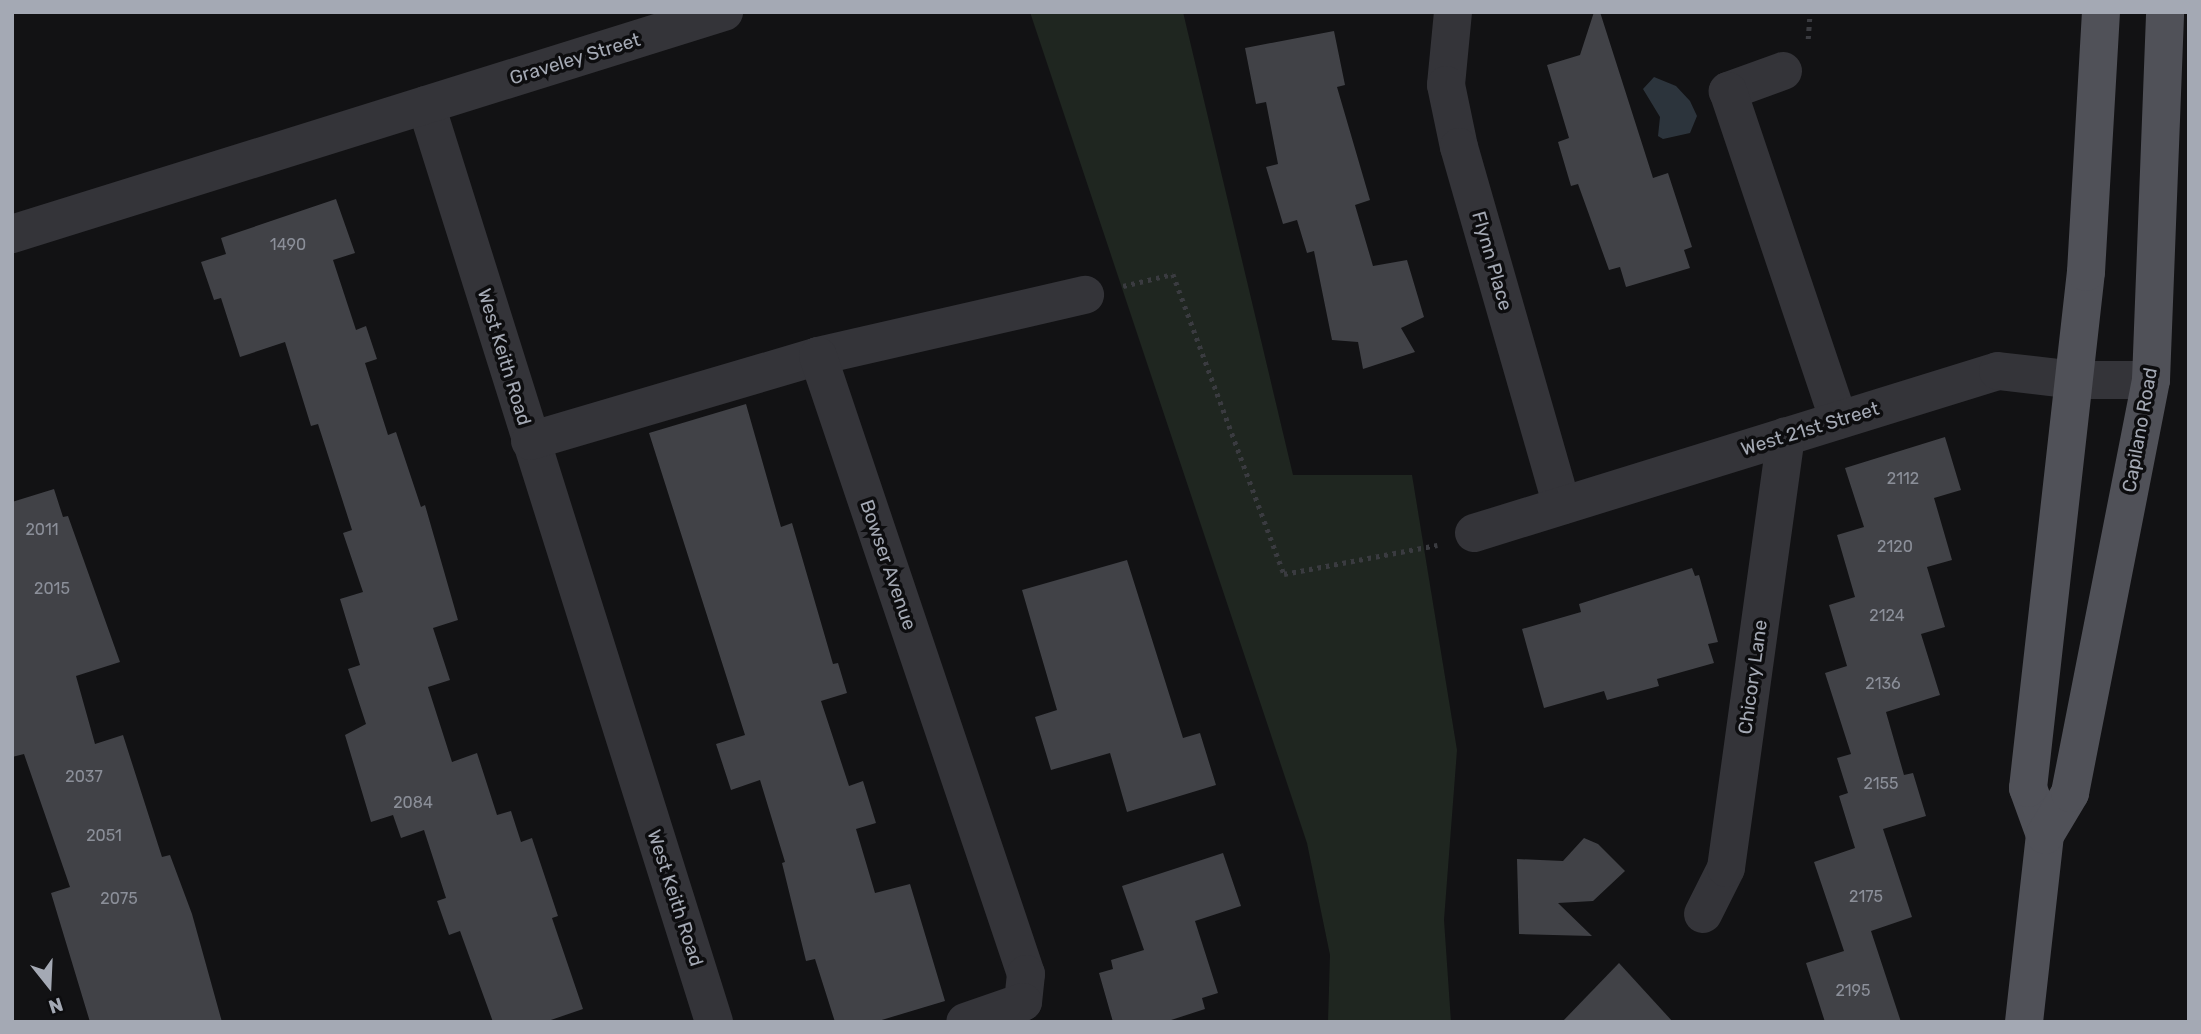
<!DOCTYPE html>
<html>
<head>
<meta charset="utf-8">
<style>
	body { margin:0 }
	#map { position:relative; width:2201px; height:1034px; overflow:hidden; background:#121214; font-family:Rubik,sans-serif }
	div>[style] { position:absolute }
	.green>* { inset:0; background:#1f2620 }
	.water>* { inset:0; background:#2c343c }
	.building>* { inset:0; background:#414247 }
	.path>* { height:4.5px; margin-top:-2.25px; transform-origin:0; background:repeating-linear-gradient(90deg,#3a3b40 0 3.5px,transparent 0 8.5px) }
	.minor>* { height:38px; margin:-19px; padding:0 19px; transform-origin:19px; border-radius:19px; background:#343439 }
	.major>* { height:38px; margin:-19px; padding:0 19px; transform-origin:19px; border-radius:19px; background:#505158 }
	span { translate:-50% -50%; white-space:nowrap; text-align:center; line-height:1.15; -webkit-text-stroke:7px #0d0d0f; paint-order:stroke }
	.number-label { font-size:16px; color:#8b8f99 }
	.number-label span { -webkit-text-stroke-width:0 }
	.street-label { font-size:19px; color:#a4a9b4 }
	.frame { position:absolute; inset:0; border:14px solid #a4a9b4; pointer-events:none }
	.north { position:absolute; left:14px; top:950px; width:70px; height:70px; -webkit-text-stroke:5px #0d0d0f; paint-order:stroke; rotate:162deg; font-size:19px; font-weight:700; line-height:28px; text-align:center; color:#a4a9b4 }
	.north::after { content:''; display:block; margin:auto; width:24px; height:32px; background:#a4a9b4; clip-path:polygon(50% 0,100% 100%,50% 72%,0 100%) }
</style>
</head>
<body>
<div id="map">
	<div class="green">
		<i style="clip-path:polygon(1030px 12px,1183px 12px,1293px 475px,1412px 475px,1457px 750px,1444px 920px,1451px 1022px,1328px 1022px,1330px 955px,1307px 843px)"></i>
	</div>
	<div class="water">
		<i style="clip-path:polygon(1654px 77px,1676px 86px,1690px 101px,1697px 116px,1690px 133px,1663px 139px,1658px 136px,1660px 117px,1643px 89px)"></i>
	</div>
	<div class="building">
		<i style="clip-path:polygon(1594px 12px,1600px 12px,1653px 178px,1668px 173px,1692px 247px,1684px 250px,1690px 268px,1626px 287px,1620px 267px,1609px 270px,1578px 184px,1571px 186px,1558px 142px,1569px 138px,1547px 65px,1580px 55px)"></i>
		<i style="clip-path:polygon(1334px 31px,1345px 85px,1337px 87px,1370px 200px,1355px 205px,1373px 266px,1407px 260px,1424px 317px,1401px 328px,1415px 352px,1363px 369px,1358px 342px,1332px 340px,1314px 251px,1307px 253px,1297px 220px,1283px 224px,1266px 167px,1278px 164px,1266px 102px,1256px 104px,1245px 48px)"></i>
		<i style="clip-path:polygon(336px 199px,355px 253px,333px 260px,356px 330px,366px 326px,377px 359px,365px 363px,388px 435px,396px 432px,421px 507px,425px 505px,458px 620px,433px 628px,450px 680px,428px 687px,452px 762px,477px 753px,497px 815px,511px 811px,521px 842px,532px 838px,558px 916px,552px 918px,583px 1009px,545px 1022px,493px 1022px,460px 931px,449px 935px,437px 901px,446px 898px,424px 830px,401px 838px,393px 815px,371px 822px,345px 735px,366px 724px,348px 669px,360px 665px,340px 599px,363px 592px,343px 533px,352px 530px,318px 424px,311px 426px,285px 342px,240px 357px,221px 298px,214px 300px,201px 262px,226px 254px,221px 238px)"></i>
		<i style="clip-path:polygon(746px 404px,781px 527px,792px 523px,833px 664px,838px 663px,847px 693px,821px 701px,849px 786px,863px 781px,876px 823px,856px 829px,875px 893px,910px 884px,945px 1001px,875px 1022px,835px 1022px,815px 959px,806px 961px,782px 863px,785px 862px,760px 780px,731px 790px,716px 744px,745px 735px,649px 433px)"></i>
		<i style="clip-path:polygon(1945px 437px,1961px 490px,1934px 498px,1952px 560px,1927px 567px,1945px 627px,1921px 634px,1940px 695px,1886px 712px,1904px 775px,1913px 773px,1926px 816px,1883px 829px,1912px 917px,1871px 931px,1901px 1022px,1825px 1022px,1806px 963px,1844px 951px,1814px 862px,1855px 848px,1839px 796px,1848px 793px,1837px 758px,1851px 754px,1825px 673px,1847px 666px,1829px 605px,1855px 597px,1837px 535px,1864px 527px,1845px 468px)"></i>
		<i style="clip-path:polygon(54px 489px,63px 517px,68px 516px,120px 662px,76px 676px,95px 744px,123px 735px,162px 857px,170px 855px,192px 914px,222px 1022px,90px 1022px,51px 893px,70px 887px,24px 754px,12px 757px,12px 502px)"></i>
		<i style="clip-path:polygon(1127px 560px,1183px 738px,1200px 733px,1216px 785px,1127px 812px,1110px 753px,1051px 770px,1035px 717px,1057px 710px,1022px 590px)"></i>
		<i style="clip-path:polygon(1692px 568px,1695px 576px,1699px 575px,1718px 642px,1708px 644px,1714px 663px,1657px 679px,1659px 686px,1607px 700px,1604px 691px,1544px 708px,1522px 629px,1581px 612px,1579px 604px)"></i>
		<i style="clip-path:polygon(1584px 838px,1598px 844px,1625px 871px,1593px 901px,1558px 903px,1592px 936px,1519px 934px,1517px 859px,1563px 861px)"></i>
		<i style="clip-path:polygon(1223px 853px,1241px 906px,1195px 921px,1218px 993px,1202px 998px,1205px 1009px,1165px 1022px,1113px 1022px,1099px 973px,1113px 969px,1111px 960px,1144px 950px,1122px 886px)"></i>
		<i style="clip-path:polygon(1619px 963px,1673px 1022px,1562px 1022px)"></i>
	</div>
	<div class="path">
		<i style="left:1808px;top:39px;width:27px;rotate:-86deg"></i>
		<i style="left:1123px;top:286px;width:51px;rotate:-13.5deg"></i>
		<i style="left:1173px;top:274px;width:320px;rotate:69.7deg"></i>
		<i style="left:1284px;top:574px;width:156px;rotate:-10.7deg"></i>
	</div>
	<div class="minor">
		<i style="left:1453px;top:12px;width:73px;rotate:95.5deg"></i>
		<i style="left:1446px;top:85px;width:63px;rotate:78.2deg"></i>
		<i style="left:1459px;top:147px;width:373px;rotate:74deg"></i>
		<i style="left:1783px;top:71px;width:59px;rotate:160deg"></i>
		<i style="left:1728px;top:91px;width:347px;rotate:71.4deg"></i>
		<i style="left:426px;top:105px;width:961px;rotate:72.56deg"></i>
		<i style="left:12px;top:234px;width:746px;rotate:-17.32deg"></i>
		<i style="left:818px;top:356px;width:274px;rotate:-12.9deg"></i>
		<i style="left:530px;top:441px;width:300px;rotate:-16.4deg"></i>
		<i style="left:818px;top:356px;width:652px;rotate:71.4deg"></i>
		<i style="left:1026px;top:974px;width:28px;rotate:96deg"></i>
		<i style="left:1023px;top:1002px;width:61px;rotate:161deg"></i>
		<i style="left:1474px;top:533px;width:548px;rotate:-17.18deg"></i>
		<i style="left:1998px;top:371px;width:79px;rotate:6.6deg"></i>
		<i style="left:2076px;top:380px;width:75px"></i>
		<i style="left:1703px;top:914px;width:51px;rotate:-63.4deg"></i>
		<i style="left:1726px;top:868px;width:436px;rotate:-82.1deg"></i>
	</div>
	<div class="major">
		<i style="left:2045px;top:835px;width:50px;rotate:-109.9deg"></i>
		<i style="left:2028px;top:788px;width:519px;rotate:-83.59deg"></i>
		<i style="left:2086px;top:272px;width:260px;rotate:-86.7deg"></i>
		<i style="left:2024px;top:1022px;width:188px;rotate:-83.6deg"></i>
		<i style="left:2045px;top:835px;width:49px;rotate:-59.2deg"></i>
		<i style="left:2070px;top:793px;width:421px;rotate:-78.9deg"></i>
		<i style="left:2151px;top:380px;width:368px;rotate:-87.8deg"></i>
	</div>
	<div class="number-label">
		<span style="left:288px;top:245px">1490</span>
		<span style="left:1903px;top:479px">2112</span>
		<span style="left:42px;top:530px">2011</span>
		<span style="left:1895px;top:547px">2120</span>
		<span style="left:52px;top:589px">2015</span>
		<span style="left:1887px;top:616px">2124</span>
		<span style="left:1883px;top:684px">2136</span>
		<span style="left:84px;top:777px">2037</span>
		<span style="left:1881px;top:784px">2155</span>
		<span style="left:413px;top:803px">2084</span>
		<span style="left:104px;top:836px">2051</span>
		<span style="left:1866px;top:897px">2175</span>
		<span style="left:119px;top:899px">2075</span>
		<span style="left:1853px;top:991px">2195</span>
	</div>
	<div class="street-label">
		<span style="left:575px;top:59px;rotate:-17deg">Graveley Street</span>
		<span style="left:1492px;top:261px;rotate:74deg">Flynn Place</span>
		<span style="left:504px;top:357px;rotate:73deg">West Keith Road</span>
		<span style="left:1810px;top:429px;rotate:-17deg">West 21st Street</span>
		<span style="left:2140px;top:430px;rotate:-80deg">Capilano Road</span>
		<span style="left:888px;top:565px;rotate:71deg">Bowser Avenue</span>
		<span style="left:1753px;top:677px;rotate:-82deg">Chicory Lane</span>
		<span style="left:675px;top:898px;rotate:72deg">West Keith Road</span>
	</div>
	<div class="frame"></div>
	<div class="north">N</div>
</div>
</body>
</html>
